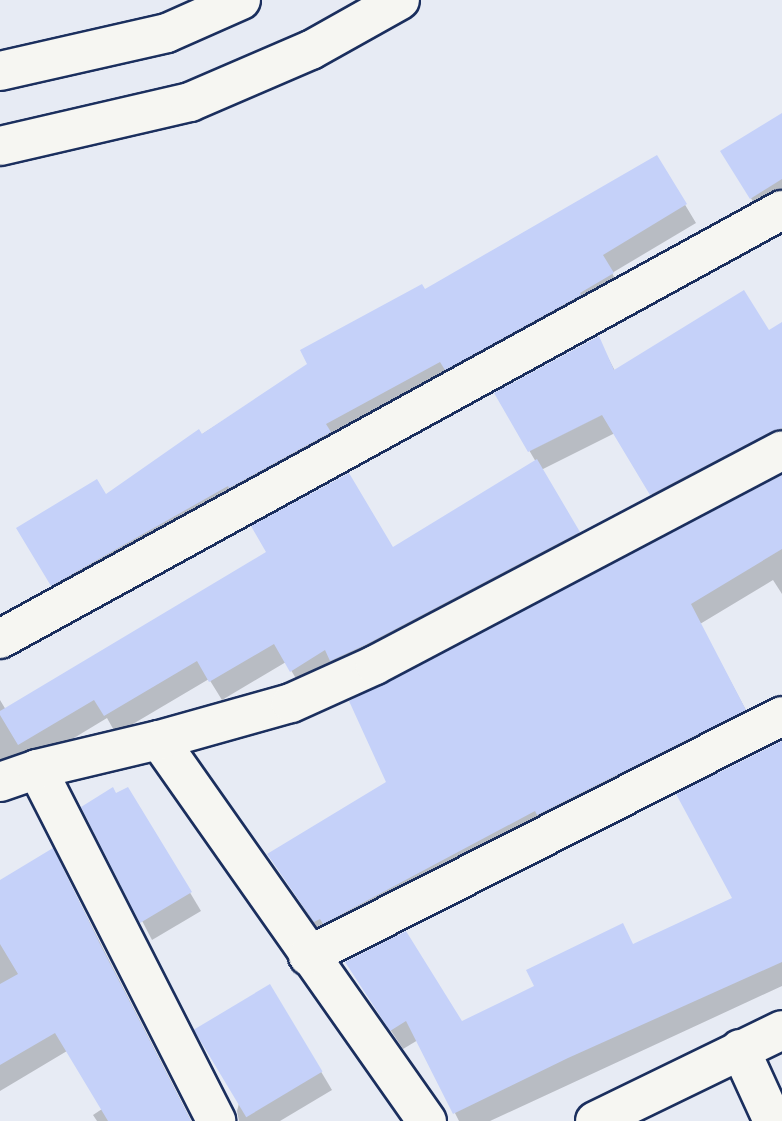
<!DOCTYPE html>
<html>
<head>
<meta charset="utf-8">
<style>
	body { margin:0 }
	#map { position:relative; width:782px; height:1121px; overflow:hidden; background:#e7ebf4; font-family:Pangolin,sans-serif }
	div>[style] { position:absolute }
	.shadow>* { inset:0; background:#0003 }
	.building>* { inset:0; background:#c5d1f9; transform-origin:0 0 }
	.roads { filter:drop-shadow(2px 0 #1b2f5e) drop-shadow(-2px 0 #1b2f5e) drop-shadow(0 2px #1b2f5e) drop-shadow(0 -2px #1b2f5e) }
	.minor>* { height:38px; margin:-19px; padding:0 19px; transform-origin:19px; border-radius:19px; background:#f6f6f2 }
	.tertiary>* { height:38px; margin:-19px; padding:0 19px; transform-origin:19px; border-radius:19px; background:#f6f6f2 }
	.primary>* { height:38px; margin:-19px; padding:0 19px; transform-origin:19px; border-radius:19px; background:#f6f6f2 }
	span { translate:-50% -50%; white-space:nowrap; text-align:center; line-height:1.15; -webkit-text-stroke:5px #f6f6f2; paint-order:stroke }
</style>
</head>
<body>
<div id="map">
	<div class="shadow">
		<i style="clip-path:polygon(782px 115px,782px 203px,762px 216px,733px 169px)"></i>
		<i style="clip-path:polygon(657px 158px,696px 223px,612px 273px,622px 292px,63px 603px,18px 528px,105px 496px,425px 292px)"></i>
		<i style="clip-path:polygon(782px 324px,782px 450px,663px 513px,615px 433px,541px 470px,590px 552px,303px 690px,286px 662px,222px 700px,209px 679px,116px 734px,107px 718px,31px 764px,0 768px,0 700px,6px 710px,393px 550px,536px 462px,496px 394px,598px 338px,615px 371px,768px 332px)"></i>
		<i style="clip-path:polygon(782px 477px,782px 594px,773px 580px,700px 624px,756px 729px,326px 941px,269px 854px,388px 782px)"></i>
		<i style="clip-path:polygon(782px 741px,782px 986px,490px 1121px,459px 1121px,418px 1040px,403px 1049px,359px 982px,461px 1024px,735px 899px)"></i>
		<i style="clip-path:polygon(128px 789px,201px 911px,152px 940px,83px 807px)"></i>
		<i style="clip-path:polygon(63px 870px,191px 1121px,97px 1121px,93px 1115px,102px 1109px,67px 1051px,0 1091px,0 882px)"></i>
		<i style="clip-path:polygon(270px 986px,332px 1090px,280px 1121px,239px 1121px,237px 1111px)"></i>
	</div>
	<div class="building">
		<i style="clip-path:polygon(782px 113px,782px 179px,750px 199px,720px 151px)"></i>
		<i style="clip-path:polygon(657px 155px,687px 204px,603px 255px,614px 273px,580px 293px,581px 295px,445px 370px,440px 362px,326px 424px,331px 432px,229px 488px,228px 486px,51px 586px,16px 528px,97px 479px,106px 494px,199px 429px,202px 434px,307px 364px,300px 350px,422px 284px,425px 289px)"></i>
		<i style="clip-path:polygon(744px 290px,769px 330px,782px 322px,782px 428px,772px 431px,650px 495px,602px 415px,528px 452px,494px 393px,599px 336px,614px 370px)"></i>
		<i style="clip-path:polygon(537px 459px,580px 532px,365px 645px,330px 661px,325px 650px,290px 672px,274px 644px,209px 682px,197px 661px,104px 716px,94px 700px,18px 745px,0 715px,0 711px,266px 552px,251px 526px,349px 473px,393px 547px)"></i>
		<i style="clip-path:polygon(782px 475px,782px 549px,691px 604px,746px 710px,537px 815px,535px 811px,323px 924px,320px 919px,314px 922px,267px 854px,386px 782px,349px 701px)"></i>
		<i style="clip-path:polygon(782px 741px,782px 962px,568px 1058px,453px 1114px,406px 1021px,390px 1031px,345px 962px,406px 931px,462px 1021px,534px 986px,526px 970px,623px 923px,633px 944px,732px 898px,676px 794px)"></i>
		<i style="clip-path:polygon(113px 787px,116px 793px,128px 787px,192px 892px,140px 923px,81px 807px)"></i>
		<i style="clip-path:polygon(53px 848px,101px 946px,191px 1121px,108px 1121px,55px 1033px,0 1065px,0 984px,18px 974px,0 944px,0 880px)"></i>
		<i style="left:270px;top:984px;width:102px;height:89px;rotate:59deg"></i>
	</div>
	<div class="roads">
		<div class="minor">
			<i style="left:0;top:639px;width:892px;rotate:-28.75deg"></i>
			<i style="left:159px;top:740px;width:466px;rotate:54.9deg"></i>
			<i style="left:37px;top:769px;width:395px;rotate:63deg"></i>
			<i style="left:0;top:782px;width:39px;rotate:-19deg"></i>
			<i style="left:37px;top:769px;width:125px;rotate:-13.4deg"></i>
			<i style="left:159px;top:740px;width:137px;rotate:-15.7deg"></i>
			<i style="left:291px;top:703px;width:92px;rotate:-24.3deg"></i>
			<i style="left:375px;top:665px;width:460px;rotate:-27.8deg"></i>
			<i style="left:308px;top:956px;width:531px;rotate:-26.85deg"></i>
			<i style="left:740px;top:1049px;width:79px;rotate:65.4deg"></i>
			<i style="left:595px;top:1121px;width:208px;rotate:-25.9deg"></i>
		</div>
		<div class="tertiary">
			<i style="left:0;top:146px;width:195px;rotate:-13deg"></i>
			<i style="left:190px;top:102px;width:132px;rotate:-23.3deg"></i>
			<i style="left:311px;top:50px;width:102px;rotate:-29.3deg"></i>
		</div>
		<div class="primary">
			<i style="left:0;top:71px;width:171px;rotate:-12.8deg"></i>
			<i style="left:167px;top:33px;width:81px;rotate:-24deg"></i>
		</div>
	</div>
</div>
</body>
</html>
